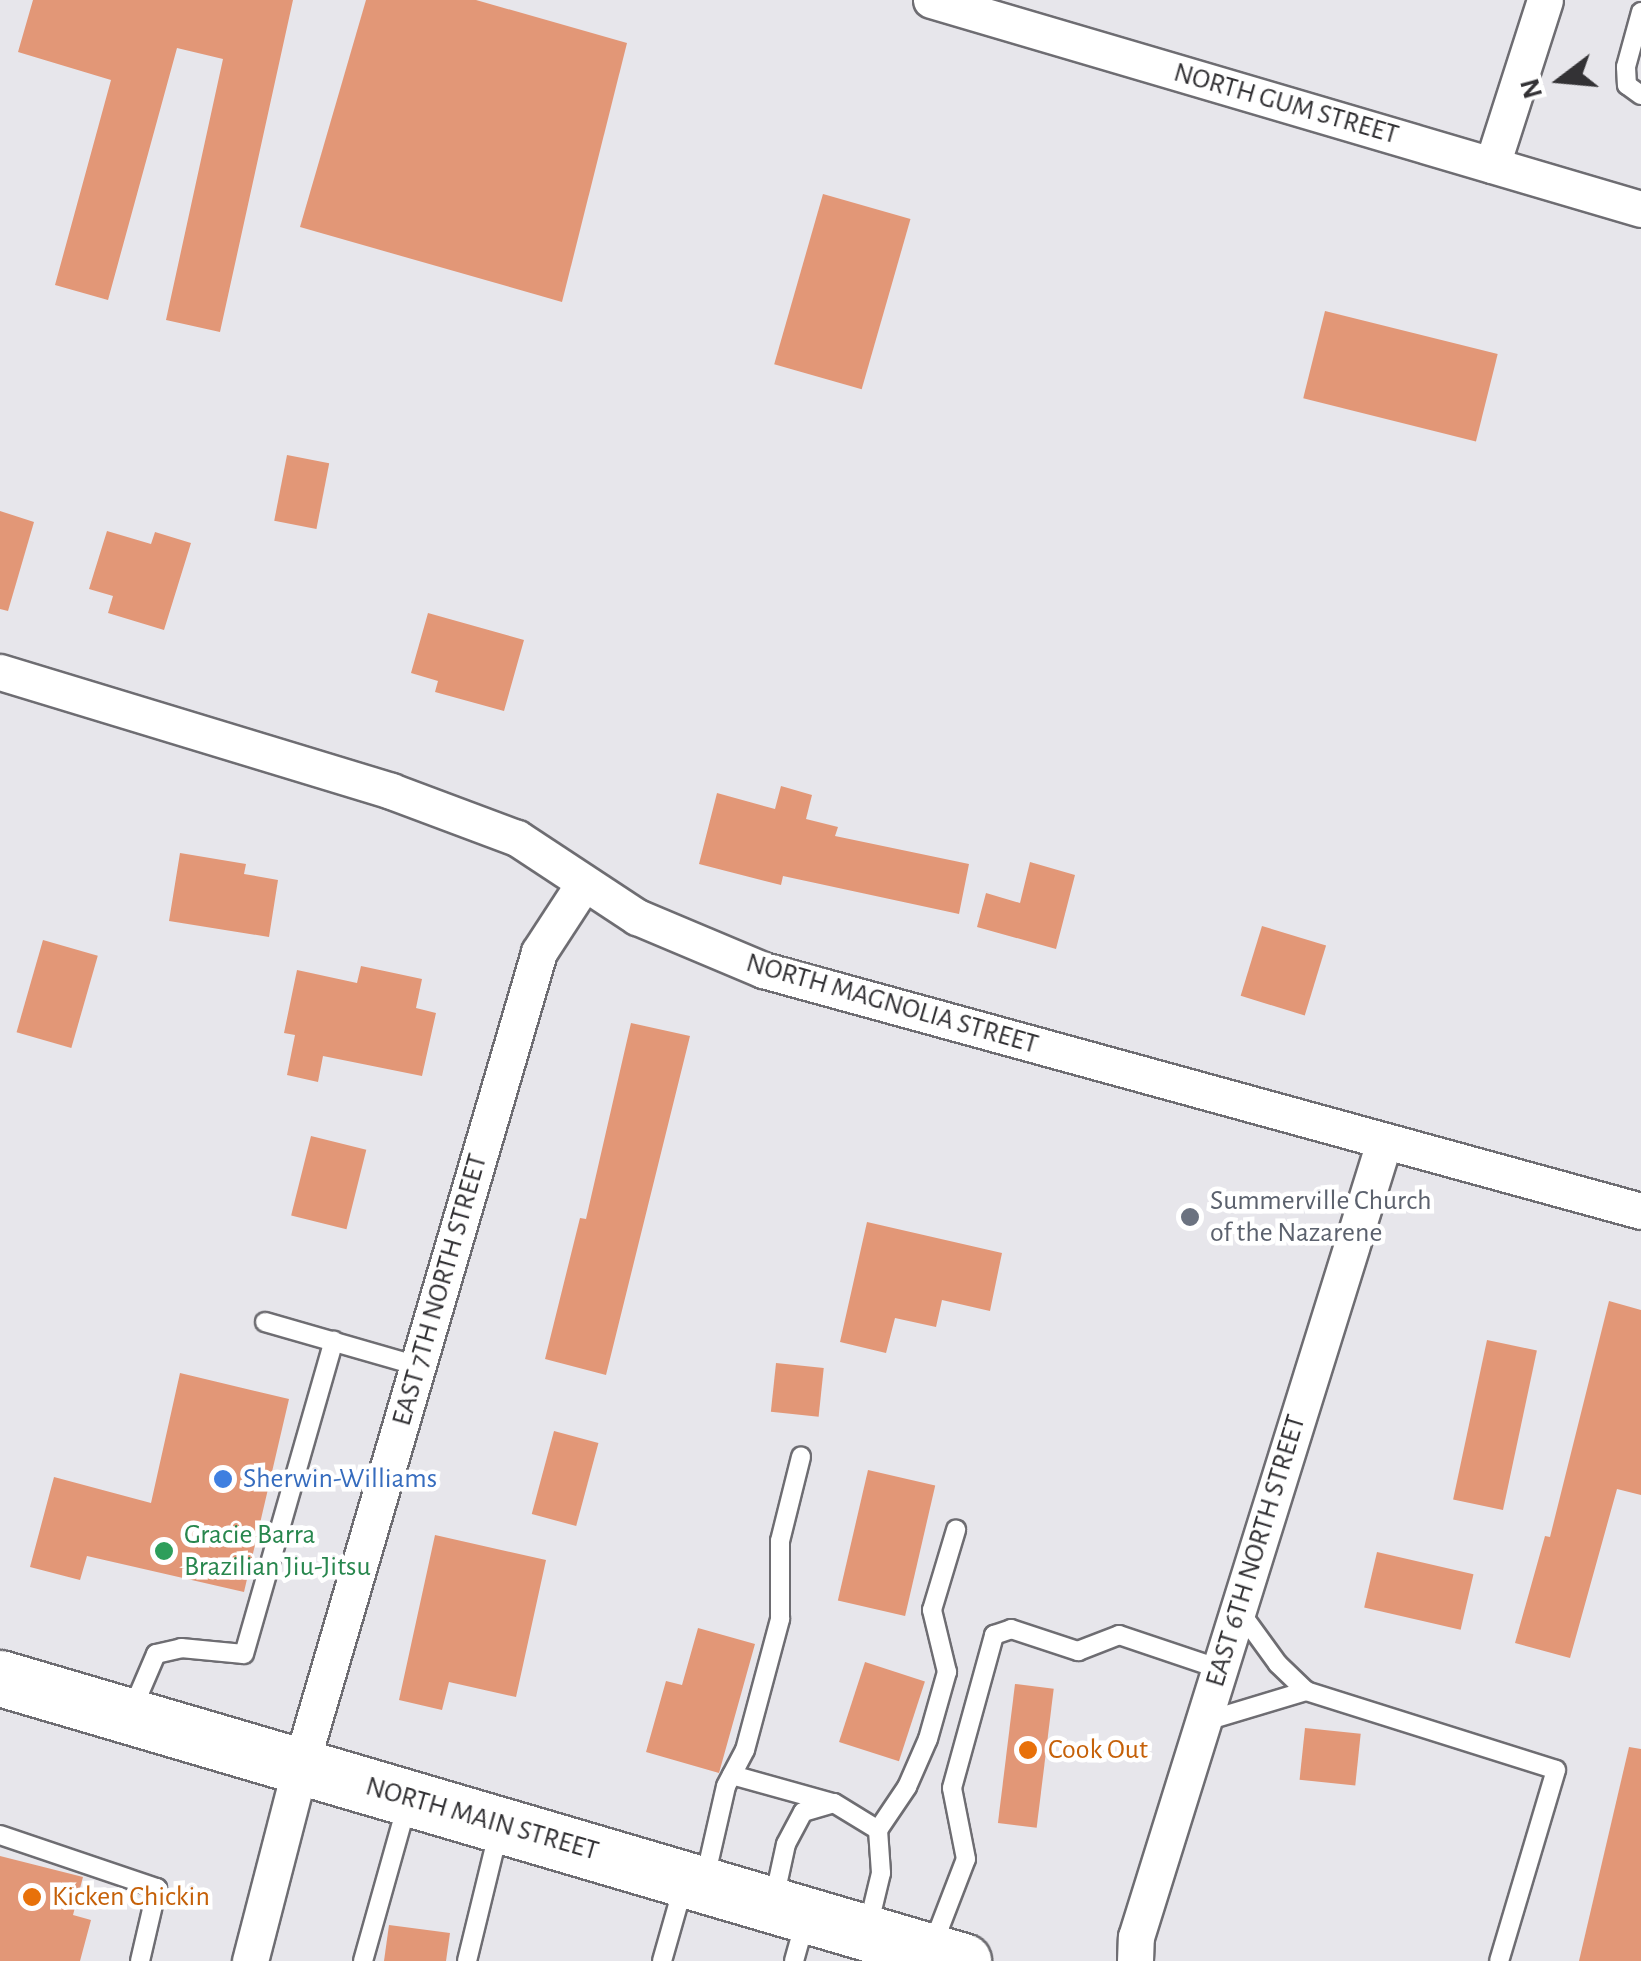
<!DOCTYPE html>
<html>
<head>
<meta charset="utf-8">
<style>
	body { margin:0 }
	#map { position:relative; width:1641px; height:1961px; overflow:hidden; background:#e7e6eb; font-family:"Alegreya Sans",sans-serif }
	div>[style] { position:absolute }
	.building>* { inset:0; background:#e29777; transform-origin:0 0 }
	.roads { filter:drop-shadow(2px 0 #6e6d72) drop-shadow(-2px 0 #6e6d72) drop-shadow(0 2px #6e6d72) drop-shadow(0 -2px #6e6d72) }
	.lane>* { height:18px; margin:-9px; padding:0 9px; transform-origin:9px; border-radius:9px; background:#fff }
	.street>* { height:35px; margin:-17.5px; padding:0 17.5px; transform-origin:17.5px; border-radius:17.5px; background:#fff }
	.primary>* { height:55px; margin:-27.5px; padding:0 27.5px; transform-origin:27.5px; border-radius:27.5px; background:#fff }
	.dots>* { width:28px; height:28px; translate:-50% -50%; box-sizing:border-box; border:5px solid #fff; border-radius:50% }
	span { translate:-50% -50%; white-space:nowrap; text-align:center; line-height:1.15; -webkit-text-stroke:9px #fff; paint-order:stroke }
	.street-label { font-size:28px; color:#333235 }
	.worship-label { font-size:28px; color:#5b616d }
	.left { translate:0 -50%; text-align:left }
	.shop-label { font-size:28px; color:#366cbe }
	.leisure-label { font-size:28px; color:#27864d }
	.food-label { font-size:28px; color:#c56008 }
	.north { position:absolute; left:1511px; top:30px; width:100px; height:100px; -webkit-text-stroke:8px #fff; paint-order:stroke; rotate:254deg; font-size:28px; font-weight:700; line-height:40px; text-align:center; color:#333235 }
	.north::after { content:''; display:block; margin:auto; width:35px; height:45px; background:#333235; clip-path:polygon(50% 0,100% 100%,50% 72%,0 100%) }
</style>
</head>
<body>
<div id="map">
	<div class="building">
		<i style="clip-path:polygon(33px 0,293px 0,220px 332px,166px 320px,223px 59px,177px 48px,108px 300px,55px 285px,111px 80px,18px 52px)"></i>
		<i style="clip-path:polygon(366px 0,476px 0,627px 43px,562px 302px,300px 227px)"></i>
		<i style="left:823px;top:194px;width:91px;height:177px;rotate:16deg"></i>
		<i style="left:1325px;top:311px;width:178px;height:90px;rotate:14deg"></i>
		<i style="left:287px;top:455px;width:43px;height:67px;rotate:11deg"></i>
		<i style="clip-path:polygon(0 511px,34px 522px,8px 611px,0 609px)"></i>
		<i style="clip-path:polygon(107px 531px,151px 544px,155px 532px,191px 543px,164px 630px,108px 613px,113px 596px,89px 589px)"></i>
		<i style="clip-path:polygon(428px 613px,524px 640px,504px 711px,435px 692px,438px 681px,411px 673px)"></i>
		<i style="clip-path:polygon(781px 786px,812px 795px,806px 819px,838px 827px,835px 836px,969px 864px,959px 914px,783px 876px,781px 885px,699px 864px,717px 793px,775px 809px)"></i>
		<i style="clip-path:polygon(180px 853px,246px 864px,244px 874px,278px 880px,269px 937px,169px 921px)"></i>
		<i style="clip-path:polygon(1030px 862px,1075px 875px,1056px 949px,977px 927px,986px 893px,1020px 903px)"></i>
		<i style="left:1262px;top:926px;width:67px;height:73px;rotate:17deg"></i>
		<i style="left:43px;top:940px;width:57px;height:96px;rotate:16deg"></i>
		<i style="clip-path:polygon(361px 966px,422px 979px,416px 1008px,436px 1013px,422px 1076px,323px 1056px,318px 1082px,287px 1075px,295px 1035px,284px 1033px,297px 970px,357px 983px)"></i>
		<i style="clip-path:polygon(631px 1023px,690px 1036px,606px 1375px,545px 1359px,580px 1218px,586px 1219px)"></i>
		<i style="left:311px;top:1136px;width:57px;height:82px;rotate:14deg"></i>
		<i style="clip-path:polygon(867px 1222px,1002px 1253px,990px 1311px,942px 1300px,936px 1327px,895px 1318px,886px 1353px,840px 1342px)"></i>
		<i style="clip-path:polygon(1609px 1301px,1641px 1310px,1641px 1495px,1617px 1489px,1570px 1658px,1515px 1643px,1545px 1536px,1550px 1537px)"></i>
		<i style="left:1487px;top:1340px;width:51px;height:163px;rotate:12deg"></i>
		<i style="left:776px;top:1363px;width:48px;height:49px;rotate:6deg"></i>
		<i style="clip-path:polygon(180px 1373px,289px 1399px,244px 1592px,87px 1556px,80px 1580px,30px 1567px,54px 1477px,151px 1503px)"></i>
		<i style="left:554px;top:1431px;width:46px;height:86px;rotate:15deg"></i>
		<i style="left:868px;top:1470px;width:69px;height:134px;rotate:13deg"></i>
		<i style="clip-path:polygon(435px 1535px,546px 1560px,516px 1697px,449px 1682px,442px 1710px,399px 1700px)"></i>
		<i style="left:1377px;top:1552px;width:99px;height:57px;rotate:13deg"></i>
		<i style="clip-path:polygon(698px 1628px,755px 1644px,719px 1773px,646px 1752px,666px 1681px,682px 1685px)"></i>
		<i style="left:865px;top:1662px;width:63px;height:84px;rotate:18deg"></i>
		<i style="left:1015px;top:1684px;width:39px;height:140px;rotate:7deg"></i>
		<i style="left:1305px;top:1728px;width:56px;height:52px;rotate:6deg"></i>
		<i style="clip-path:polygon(1629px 1747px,1641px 1749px,1641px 1961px,1579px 1961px)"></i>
		<i style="clip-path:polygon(0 1856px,83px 1877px,73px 1915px,91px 1920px,80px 1961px,0 1961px)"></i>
		<i style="clip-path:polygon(389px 1925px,450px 1933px,446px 1961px,384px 1961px)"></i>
	</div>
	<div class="roads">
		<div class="lane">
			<i style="left:1641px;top:12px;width:57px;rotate:105.3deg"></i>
			<i style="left:1626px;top:67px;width:18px;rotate:87deg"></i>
			<i style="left:1627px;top:85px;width:17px;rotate:36deg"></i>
			<i style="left:265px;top:1322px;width:159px;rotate:16deg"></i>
			<i style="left:1238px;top:1609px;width:68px;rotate:54deg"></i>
			<i style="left:1278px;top:1664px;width:39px;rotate:44deg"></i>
			<i style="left:1306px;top:1691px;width:262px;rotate:17.5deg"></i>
			<i style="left:1556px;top:1770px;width:199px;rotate:106.6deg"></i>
			<i style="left:132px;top:1710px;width:61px;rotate:-66.8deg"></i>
			<i style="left:156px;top:1654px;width:26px;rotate:-13deg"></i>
			<i style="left:181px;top:1648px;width:63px;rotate:5.4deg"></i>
			<i style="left:244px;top:1654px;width:326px;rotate:-74deg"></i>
			<i style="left:1203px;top:1722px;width:108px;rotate:-16.8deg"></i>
			<i style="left:732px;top:1775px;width:105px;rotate:15.5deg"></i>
			<i style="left:878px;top:1830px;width:52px;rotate:-56deg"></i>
			<i style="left:907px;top:1787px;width:52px;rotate:-66.4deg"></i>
			<i style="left:928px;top:1739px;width:70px;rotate:-74.2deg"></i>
			<i style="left:947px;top:1672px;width:64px;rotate:-103.6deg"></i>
			<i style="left:932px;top:1610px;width:84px;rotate:-73.3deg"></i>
			<i style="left:0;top:1835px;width:166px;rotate:18.7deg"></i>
			<i style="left:157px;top:1888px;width:75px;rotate:103.1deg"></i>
			<i style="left:705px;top:1878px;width:94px;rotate:-77.1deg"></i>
			<i style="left:726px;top:1786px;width:41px;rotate:-62.2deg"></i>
			<i style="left:745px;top:1750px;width:136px;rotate:-75deg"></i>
			<i style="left:780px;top:1619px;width:78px;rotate:-90deg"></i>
			<i style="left:780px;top:1541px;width:87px;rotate:-76deg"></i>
			<i style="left:774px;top:1899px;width:56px;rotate:-77.7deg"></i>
			<i style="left:786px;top:1844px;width:36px;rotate:-62deg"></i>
			<i style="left:803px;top:1812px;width:32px;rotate:-16deg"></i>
			<i style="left:834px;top:1803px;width:52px;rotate:31.5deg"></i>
			<i style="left:878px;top:1830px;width:43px;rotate:86deg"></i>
			<i style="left:881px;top:1873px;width:56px;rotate:103.5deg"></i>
			<i style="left:932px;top:1947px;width:94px;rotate:-68.9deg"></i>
			<i style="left:966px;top:1859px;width:72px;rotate:-101.2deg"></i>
			<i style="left:952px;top:1788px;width:159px;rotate:-74.6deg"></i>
			<i style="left:994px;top:1635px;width:18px;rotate:-19deg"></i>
			<i style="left:1011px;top:1629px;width:71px;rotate:18.2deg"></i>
			<i style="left:1078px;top:1651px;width:44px;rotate:-21.3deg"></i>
			<i style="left:1119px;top:1635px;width:107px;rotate:18.6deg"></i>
			<i style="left:363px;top:1961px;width:163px;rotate:-74.3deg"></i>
			<i style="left:467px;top:1961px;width:135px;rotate:-76.3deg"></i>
			<i style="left:662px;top:1961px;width:80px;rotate:-74.1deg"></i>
			<i style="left:794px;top:1961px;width:45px;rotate:-74.4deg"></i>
		</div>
		<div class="street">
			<i style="left:931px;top:0;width:740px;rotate:16.4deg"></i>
			<i style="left:1492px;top:165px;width:173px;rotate:-72.2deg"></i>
			<i style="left:0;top:672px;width:409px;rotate:16.9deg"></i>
			<i style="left:391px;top:791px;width:134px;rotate:20.5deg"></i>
			<i style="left:517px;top:838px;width:144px;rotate:33.4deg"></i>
			<i style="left:637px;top:917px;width:137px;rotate:22.8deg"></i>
			<i style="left:763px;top:970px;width:910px;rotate:15.35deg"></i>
			<i style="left:250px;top:1961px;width:203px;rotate:-75.5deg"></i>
			<i style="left:301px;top:1764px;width:846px;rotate:-73.66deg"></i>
			<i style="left:539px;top:952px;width:82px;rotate:-56.9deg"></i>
			<i style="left:1135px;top:1961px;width:24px;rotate:-88deg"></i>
			<i style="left:1136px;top:1937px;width:833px;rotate:-72.67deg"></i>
		</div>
		<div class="primary">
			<i style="left:0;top:1678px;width:1004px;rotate:16.38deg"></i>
		</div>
	</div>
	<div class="dots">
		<i style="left:1190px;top:1217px;background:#6b7280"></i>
		<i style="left:223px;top:1479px;background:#3f7fe0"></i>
		<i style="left:164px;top:1551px;background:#2e9e5b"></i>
		<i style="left:1028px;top:1750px;background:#e8710a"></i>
		<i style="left:32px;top:1897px;background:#e8710a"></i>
	</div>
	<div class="street-label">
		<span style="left:1286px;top:104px;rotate:16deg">NORTH GUM STREET</span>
		<span style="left:892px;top:1004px;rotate:16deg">NORTH MAGNOLIA STREET</span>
		<span style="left:440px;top:1290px;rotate:-74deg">EAST 7TH NORTH STREET</span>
		<span style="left:1256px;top:1551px;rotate:-73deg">EAST 6TH NORTH STREET</span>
		<span style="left:482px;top:1819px;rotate:16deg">NORTH MAIN STREET</span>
	</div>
	<div class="worship-label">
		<span class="left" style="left:1210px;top:1217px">Summerville Church<br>of the Nazarene</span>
	</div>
	<div class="shop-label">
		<span class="left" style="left:243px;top:1479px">Sherwin-Williams</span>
	</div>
	<div class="leisure-label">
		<span class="left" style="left:184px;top:1551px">Gracie Barra<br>Brazilian Jiu-Jitsu</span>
	</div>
	<div class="food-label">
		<span class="left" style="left:1048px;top:1750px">Cook Out</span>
		<span class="left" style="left:52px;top:1897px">Kicken Chickin</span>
	</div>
	<div class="north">N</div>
</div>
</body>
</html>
